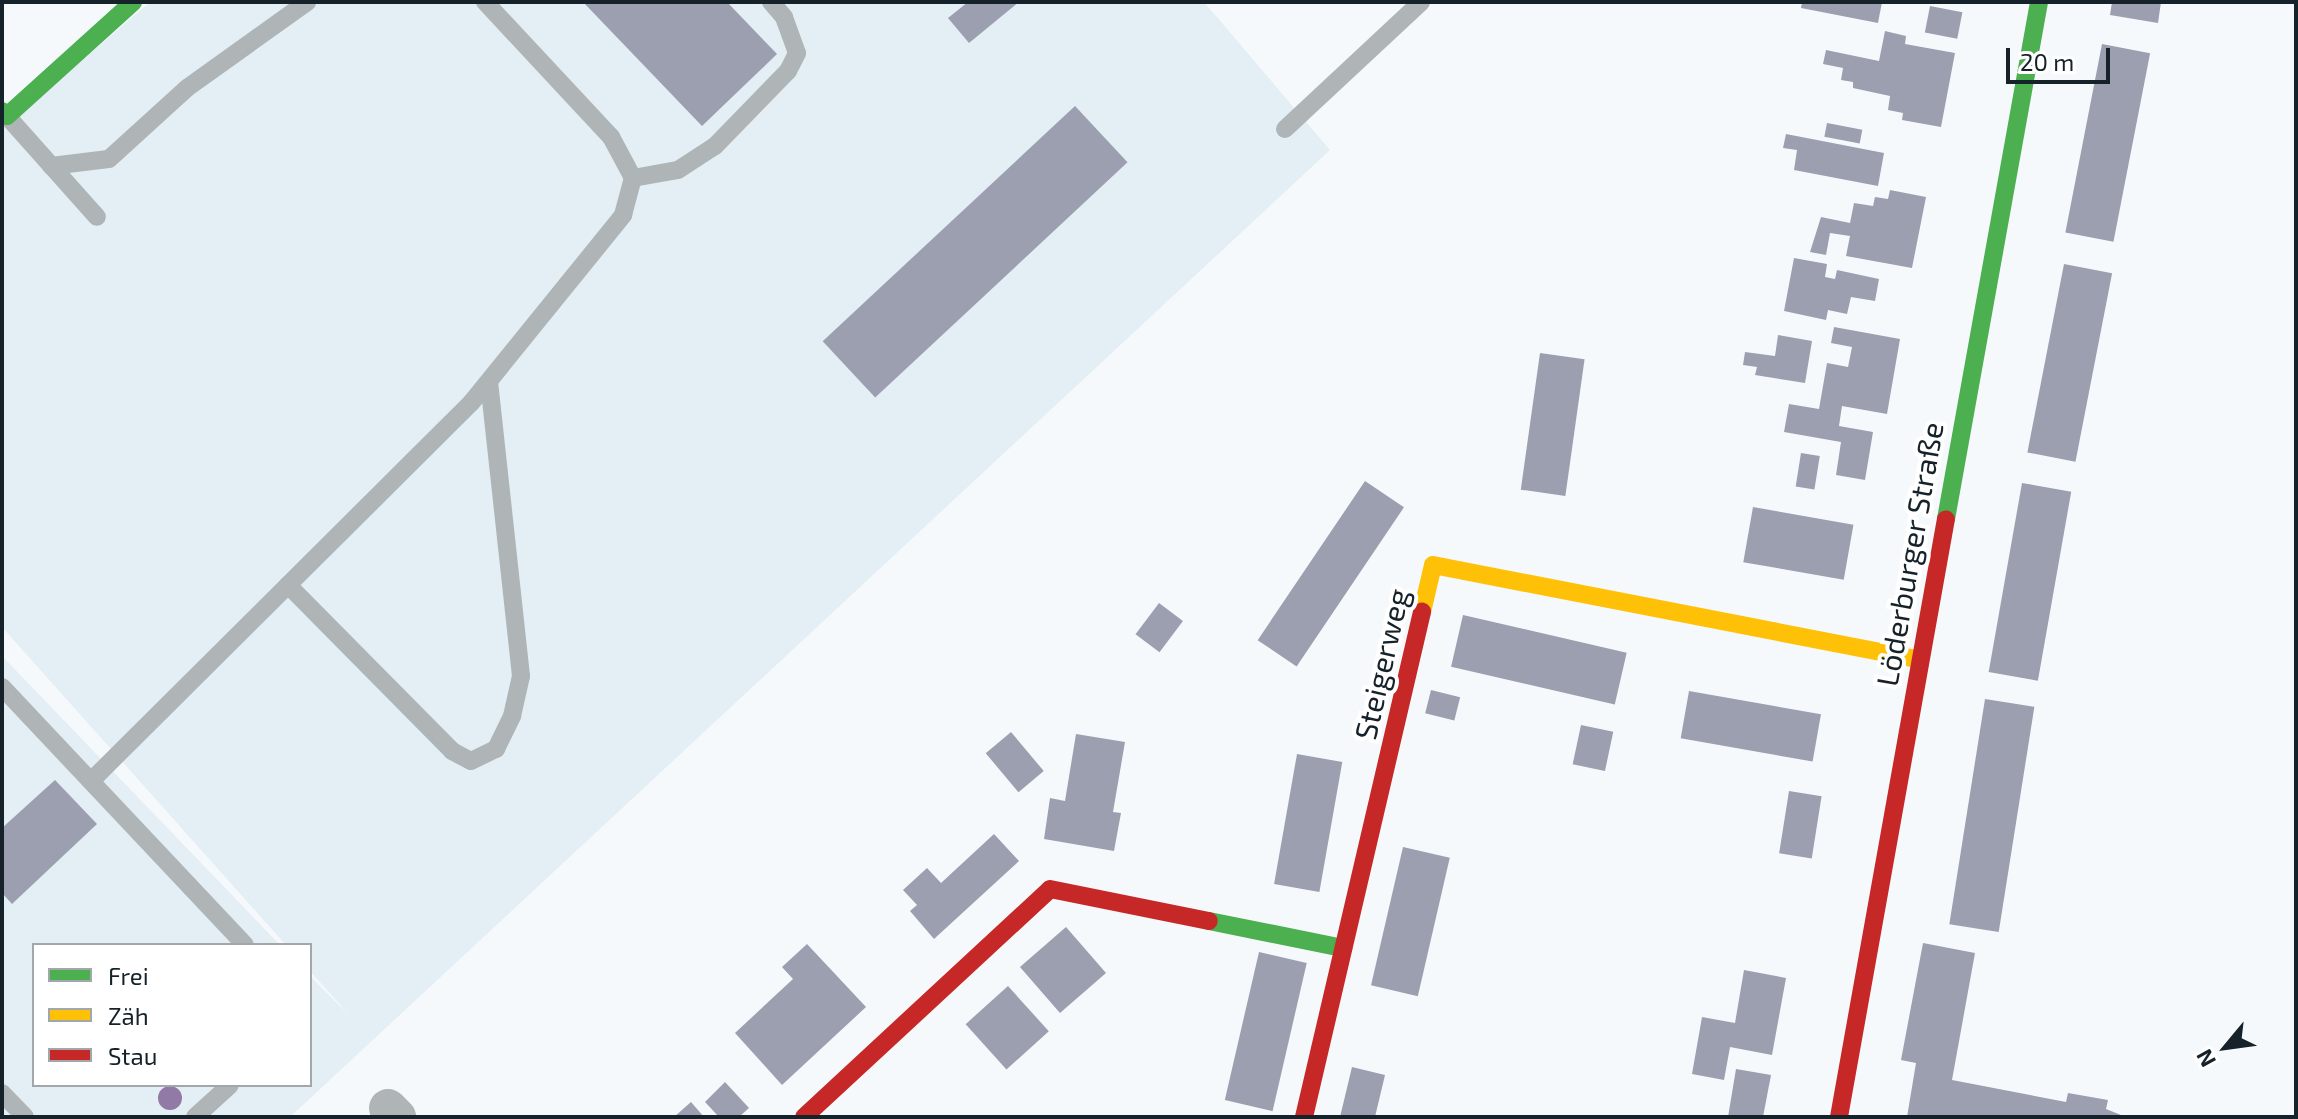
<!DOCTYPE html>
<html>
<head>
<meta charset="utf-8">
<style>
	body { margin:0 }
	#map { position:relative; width:2298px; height:1119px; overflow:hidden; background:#f6f9fb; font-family:"Exo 2",sans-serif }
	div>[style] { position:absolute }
	.built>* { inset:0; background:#e3eef5 }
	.building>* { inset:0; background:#9c9fb0; transform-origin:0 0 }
	.lane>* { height:18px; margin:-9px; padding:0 9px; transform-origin:9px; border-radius:9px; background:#afb5b6 }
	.street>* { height:38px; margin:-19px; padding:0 19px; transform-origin:19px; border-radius:19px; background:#afb5b6 }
	.fast>* { height:18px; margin:-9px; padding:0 9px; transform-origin:9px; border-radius:9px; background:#4caf50 }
	.slow>* { height:18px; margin:-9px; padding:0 9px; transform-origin:9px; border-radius:9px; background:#ffc107 }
	.jam>* { height:18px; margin:-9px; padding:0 9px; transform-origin:9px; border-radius:9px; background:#c62828 }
	.trees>* { width:24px; height:24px; margin:-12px; border-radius:50%; background:#917aa5 }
	span { translate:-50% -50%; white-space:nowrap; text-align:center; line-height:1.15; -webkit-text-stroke:8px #fff; paint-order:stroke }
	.street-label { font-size:30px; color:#15222a }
	.frame { position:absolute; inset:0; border:4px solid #15222a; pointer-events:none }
	.legend { position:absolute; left:32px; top:943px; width:280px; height:144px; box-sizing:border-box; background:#fff; border:2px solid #a1a7aa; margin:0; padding:10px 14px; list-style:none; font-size:24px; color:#15222a }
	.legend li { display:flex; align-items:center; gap:16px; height:40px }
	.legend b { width:40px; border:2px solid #a1a7aa }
	.north { position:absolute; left:2186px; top:1007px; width:80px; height:80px; -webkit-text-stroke:6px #fff; paint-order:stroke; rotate:241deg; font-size:22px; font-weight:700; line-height:32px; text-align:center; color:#15222a }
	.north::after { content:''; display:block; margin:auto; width:28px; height:36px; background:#15222a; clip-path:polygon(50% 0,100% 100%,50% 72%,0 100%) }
	.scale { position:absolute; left:2006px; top:48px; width:104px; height:36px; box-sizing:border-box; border:4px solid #15222a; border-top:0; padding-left:10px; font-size:24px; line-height:28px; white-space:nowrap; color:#15222a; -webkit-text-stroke:6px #fff; paint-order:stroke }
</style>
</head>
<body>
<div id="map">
	<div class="built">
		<i style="clip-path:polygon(150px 2px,1204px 2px,1330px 150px,290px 1117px,2px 1117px,2px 656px,280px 945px,34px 945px,34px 1085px,310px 1085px,310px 976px,350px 1016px,310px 971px,310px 945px,286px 945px,2px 627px,2px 129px)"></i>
	</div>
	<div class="building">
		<i style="clip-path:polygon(583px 2px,727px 2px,777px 54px,702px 126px)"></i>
		<i style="clip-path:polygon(968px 2px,1019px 2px,969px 43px,948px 18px)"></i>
		<i style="clip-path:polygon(1802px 2px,1882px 2px,1878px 23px,1801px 8px)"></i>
		<i style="clip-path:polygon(2112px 2px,2161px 2px,2158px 23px,2110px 15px)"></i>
		<i style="left:1930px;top:6px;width:33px;height:27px;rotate:11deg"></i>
		<i style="clip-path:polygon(1885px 31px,1906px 36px,1905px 44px,1955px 53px,1941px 127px,1902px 120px,1903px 113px,1888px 110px,1890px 96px,1853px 88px,1853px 82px,1841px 80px,1843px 68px,1823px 64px,1826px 50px,1879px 61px)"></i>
		<i style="left:2102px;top:44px;width:49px;height:192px;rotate:11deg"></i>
		<i style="left:1075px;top:106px;width:77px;height:345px;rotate:47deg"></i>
		<i style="left:1827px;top:123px;width:36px;height:14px;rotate:11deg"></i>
		<i style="clip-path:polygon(1786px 134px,1884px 153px,1878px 186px,1794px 170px,1797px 150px,1783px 148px)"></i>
		<i style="clip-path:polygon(1890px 190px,1926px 197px,1912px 268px,1846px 256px,1850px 236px,1830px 233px,1826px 255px,1810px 252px,1821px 217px,1850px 223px,1854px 203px,1873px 206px,1875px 197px,1888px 199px)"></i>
		<i style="clip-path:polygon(1794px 258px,1827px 264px,1825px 277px,1835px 279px,1837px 270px,1879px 279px,1875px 301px,1851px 297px,1847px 314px,1828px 310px,1826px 320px,1784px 311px)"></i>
		<i style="left:2064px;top:264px;width:49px;height:192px;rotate:11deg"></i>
		<i style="clip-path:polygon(1834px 327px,1900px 339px,1887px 414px,1842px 406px,1839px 426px,1873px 432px,1865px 480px,1836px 475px,1841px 442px,1784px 432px,1789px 404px,1819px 409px,1827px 363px,1848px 367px,1852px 347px,1831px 343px)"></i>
		<i style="clip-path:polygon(1778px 335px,1812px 341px,1805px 383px,1755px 375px,1757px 367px,1743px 365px,1745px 352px,1775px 356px)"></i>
		<i style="left:1540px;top:353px;width:45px;height:138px;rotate:8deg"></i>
		<i style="left:1801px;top:453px;width:19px;height:34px;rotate:9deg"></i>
		<i style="left:1365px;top:481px;width:47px;height:192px;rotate:34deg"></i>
		<i style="left:2022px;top:483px;width:50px;height:192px;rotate:10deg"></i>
		<i style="left:1753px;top:507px;width:102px;height:56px;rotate:10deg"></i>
		<i style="left:1159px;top:603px;width:30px;height:39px;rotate:37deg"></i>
		<i style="left:1463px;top:615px;width:168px;height:53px;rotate:13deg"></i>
		<i style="left:1431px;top:690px;width:30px;height:24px;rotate:14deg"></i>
		<i style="left:1689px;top:691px;width:134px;height:48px;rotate:10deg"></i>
		<i style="left:1985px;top:699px;width:50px;height:228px;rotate:9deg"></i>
		<i style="left:1581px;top:725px;width:33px;height:40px;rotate:12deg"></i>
		<i style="left:1011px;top:732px;width:51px;height:33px;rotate:50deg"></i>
		<i style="clip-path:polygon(1076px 734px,1125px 742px,1113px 812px,1121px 813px,1114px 851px,1044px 839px,1050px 798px,1065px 801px)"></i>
		<i style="left:1297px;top:754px;width:46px;height:132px;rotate:10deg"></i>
		<i style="clip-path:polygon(55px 780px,97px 824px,12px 904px,2px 893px,2px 828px)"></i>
		<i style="left:1789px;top:791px;width:33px;height:63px;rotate:9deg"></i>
		<i style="clip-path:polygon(994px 834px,1019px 861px,934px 939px,910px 911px,917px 905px,903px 890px,927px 868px,941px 883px)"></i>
		<i style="left:1403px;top:847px;width:48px;height:142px;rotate:13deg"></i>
		<i style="left:1066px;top:927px;width:61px;height:61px;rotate:49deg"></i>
		<i style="clip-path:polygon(1923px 943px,1975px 953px,1952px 1080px,2066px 1102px,2068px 1093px,2108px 1100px,2106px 1109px,2126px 1117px,1907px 1117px,1916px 1063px,1901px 1060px)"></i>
		<i style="clip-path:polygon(807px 944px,866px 1007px,782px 1085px,735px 1033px,793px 979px,782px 967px)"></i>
		<i style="left:1259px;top:952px;width:49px;height:152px;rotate:13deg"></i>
		<i style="clip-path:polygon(1744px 970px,1786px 978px,1772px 1055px,1730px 1047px,1724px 1080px,1692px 1074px,1702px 1017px,1735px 1023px)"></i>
		<i style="left:1008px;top:986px;width:61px;height:57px;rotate:48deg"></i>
		<i style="clip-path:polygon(1352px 1067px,1385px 1075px,1375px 1117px,1340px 1117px)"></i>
		<i style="clip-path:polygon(1736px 1069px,1771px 1075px,1763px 1117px,1728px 1117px)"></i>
		<i style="clip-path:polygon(725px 1082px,749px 1108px,739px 1117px,719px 1117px,705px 1102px)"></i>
		<i style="clip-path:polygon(691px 1102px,704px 1117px,674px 1117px)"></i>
	</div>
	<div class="lane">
		<i style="left:7px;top:116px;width:135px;rotate:48.3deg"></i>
		<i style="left:1285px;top:129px;width:186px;rotate:-43deg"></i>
		<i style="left:51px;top:166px;width:58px;rotate:-6.9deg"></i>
		<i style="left:109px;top:159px;width:105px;rotate:-42.3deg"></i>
		<i style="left:187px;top:88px;width:148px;rotate:-35.6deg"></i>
		<i style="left:633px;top:178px;width:46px;rotate:-10.1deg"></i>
		<i style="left:678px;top:170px;width:44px;rotate:-33deg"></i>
		<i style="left:715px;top:146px;width:105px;rotate:-45.8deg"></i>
		<i style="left:788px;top:71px;width:20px;rotate:-63deg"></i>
		<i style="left:797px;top:53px;width:38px;rotate:-110deg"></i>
		<i style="left:784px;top:17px;width:20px;rotate:-131deg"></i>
		<i style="left:288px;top:585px;width:233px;rotate:45.3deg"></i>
		<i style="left:452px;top:751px;width:21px;rotate:28deg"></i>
		<i style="left:471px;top:761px;width:28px;rotate:-26deg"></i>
		<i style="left:496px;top:749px;width:37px;rotate:-64deg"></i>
		<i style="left:512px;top:716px;width:41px;rotate:-77.3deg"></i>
		<i style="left:521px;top:676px;width:296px;rotate:-96.2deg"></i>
		<i style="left:2px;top:687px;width:354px;rotate:46.7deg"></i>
		<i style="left:91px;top:781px;width:536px;rotate:-44.85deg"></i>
		<i style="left:471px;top:403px;width:242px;rotate:-51deg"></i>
		<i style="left:623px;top:215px;width:38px;rotate:-75deg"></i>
		<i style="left:633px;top:178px;width:47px;rotate:-118.2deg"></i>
		<i style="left:611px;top:137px;width:185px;rotate:-133deg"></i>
		<i style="left:2px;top:1093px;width:33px;rotate:46deg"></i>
		<i style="left:195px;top:1117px;width:47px;rotate:-42.4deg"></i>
	</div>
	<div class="street">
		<i style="left:388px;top:1108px;width:13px;rotate:45deg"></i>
	</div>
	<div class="fast">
		<i style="left:2px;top:111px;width:7px;rotate:45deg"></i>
		<i style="left:7px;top:116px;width:170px;rotate:-42.1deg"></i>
		<i style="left:1946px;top:519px;width:525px;rotate:-79.8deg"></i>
		<i style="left:1209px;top:921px;width:137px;rotate:11.4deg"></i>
	</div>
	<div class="slow">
		<i style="left:1422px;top:612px;width:48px;rotate:-76.8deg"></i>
		<i style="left:1433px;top:565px;width:494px;rotate:11deg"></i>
	</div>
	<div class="jam">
		<i style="left:804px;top:1117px;width:335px;rotate:-42.8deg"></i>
		<i style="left:1050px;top:889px;width:162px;rotate:11.4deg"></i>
		<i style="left:1304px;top:1117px;width:519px;rotate:-76.85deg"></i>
		<i style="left:1839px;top:1117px;width:607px;rotate:-79.86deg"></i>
	</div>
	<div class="trees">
		<i style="left:170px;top:1098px"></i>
	</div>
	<div class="street-label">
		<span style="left:1909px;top:554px;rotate:-80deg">Löderburger Straße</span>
		<span style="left:1381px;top:664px;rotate:-77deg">Steigerweg</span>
	</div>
	<div class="frame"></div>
	<ul class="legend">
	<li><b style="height:10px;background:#4caf50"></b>Frei</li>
	<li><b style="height:10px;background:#ffc107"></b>Zäh</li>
	<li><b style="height:10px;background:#c62828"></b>Stau</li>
	</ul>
	<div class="north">N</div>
	<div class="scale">20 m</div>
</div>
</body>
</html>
